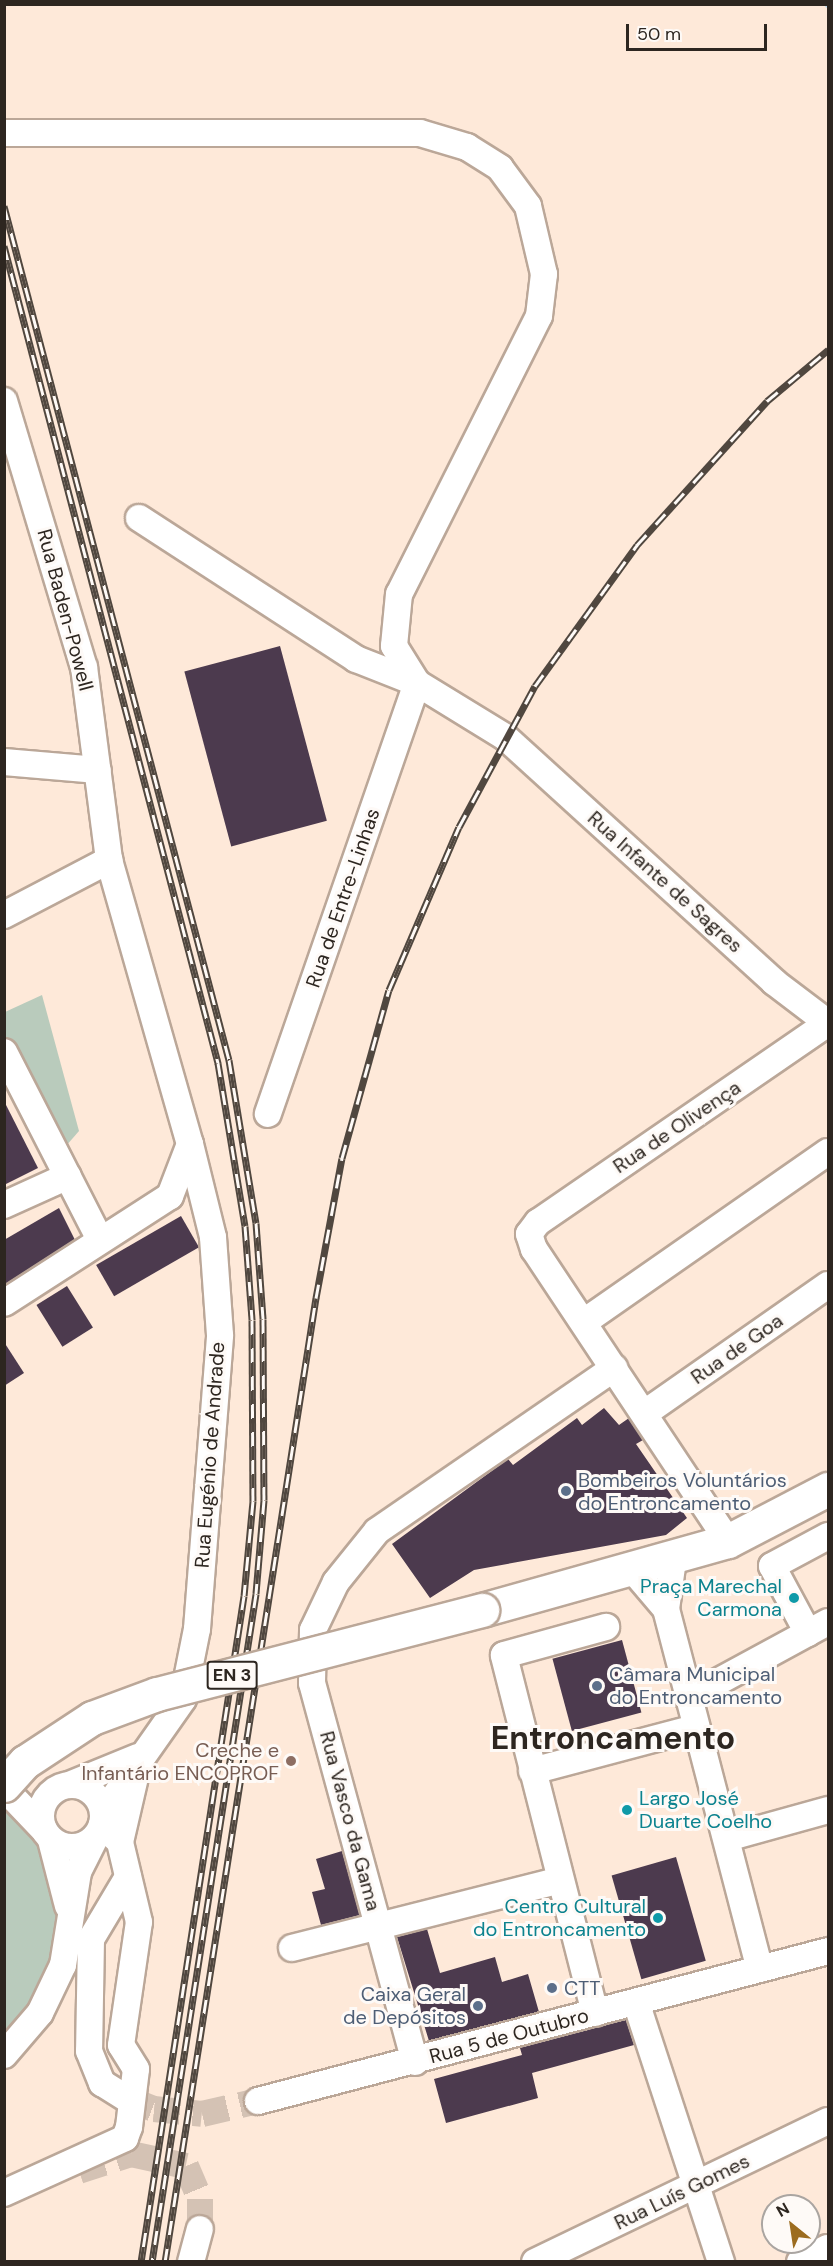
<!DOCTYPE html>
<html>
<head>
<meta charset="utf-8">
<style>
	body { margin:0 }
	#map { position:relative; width:833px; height:2266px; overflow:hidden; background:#fee9d9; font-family:"DM Sans",sans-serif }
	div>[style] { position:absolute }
	.green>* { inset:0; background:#b9cbbc }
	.stream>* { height:6px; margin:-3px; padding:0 3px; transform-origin:3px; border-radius:3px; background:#b9d6eb }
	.building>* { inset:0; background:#4c3a4e; transform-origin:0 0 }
	.minor-tunnel>* { height:26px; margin-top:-13px; transform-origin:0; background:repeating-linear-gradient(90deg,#d4c2b4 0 26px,transparent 0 39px) }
	.roads { filter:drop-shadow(2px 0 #bba798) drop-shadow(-2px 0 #bba798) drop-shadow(0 2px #bba798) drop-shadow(0 -2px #bba798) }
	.minor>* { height:26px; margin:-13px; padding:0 13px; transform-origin:13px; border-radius:13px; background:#fff }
	.minor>.ring { margin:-13px; padding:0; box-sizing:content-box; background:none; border:26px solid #fff; border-radius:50% }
	.major>* { height:33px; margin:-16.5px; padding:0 16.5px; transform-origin:16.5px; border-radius:16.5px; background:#fff }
	.rail>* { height:7px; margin-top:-3.5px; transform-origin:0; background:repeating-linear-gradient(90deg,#fefaf7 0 14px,#50473f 0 28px); box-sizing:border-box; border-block:2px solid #50473f }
	.bridges { filter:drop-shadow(2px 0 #bba798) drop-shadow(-2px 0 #bba798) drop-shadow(0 2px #bba798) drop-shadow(0 -2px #bba798) }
	.major-bridge>* { height:33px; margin:-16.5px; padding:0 16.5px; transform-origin:16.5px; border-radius:16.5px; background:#fff }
	.dots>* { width:16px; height:16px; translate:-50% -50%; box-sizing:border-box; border:3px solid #fefaf7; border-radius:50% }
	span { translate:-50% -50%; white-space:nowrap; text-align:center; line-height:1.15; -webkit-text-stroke:6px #fefaf7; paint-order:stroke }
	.shield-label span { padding:2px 4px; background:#fefaf7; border:2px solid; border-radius:4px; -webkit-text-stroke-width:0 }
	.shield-label { font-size:18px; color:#2d2620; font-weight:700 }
	.street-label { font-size:20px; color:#2d2620 }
	.service-label { font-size:20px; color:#4e5e75 }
	.left { translate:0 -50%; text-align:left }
	.right { translate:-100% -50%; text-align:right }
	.culture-label { font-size:20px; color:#0d838f }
	.education-label { font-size:20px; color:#785e54 }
	.town-label { font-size:32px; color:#2d2620; font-weight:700 }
	.frame { position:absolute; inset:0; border:6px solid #2d2620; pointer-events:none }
	.north { position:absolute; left:761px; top:2194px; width:60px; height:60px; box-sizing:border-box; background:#fefaf7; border:2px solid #aaa5a1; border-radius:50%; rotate:330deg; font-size:16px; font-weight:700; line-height:24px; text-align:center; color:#2d2620 }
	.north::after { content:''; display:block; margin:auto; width:21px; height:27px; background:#9c6c1f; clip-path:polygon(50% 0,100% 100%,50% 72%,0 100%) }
	.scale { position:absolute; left:626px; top:24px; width:141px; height:27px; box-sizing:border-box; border:3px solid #2d2620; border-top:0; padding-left:8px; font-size:18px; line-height:21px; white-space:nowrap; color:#2d2620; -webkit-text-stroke:4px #fefaf7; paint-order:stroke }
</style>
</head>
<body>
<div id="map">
	<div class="green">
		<i style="clip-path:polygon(42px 995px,79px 1131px,66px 1146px,57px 1144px,5px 1036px,5px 1012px)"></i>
		<i style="clip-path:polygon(4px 1801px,41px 1845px,62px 1919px,49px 1978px,5px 2041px)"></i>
	</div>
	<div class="stream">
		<i style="left:828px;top:4px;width:1px;rotate:90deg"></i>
	</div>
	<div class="building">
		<i style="left:280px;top:646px;width:181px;height:99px;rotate:75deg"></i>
		<i style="clip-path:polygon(4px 1101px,38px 1168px,4px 1185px)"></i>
		<i style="clip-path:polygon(59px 1208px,75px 1240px,4px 1285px,4px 1240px)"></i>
		<i style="left:181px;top:1216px;width:36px;height:98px;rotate:60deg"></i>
		<i style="left:67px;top:1286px;width:49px;height:36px;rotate:58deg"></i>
		<i style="clip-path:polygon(4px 1342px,24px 1373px,4px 1386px)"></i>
		<i style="clip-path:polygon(604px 1408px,619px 1425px,629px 1418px,643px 1440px,636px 1444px,687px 1518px,666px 1535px,474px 1570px,430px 1598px,392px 1544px,508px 1459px,513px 1465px,577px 1418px,582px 1425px)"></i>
		<i style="left:622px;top:1640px;width:75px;height:72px;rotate:75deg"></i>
		<i style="clip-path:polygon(342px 1851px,360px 1915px,321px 1925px,312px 1892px,325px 1889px,316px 1859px)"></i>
		<i style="left:676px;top:1857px;width:108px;height:67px;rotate:74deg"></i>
		<i style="clip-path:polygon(427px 1929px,440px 1973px,495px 1957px,502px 1982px,528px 1974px,539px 2012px,429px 2041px,397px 1937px)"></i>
		<i style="clip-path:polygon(626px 2020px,634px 2045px,532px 2073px,538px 2098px,446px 2123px,434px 2079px,522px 2055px,520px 2048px)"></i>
	</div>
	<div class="minor-tunnel">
		<i style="left:128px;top:2099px;width:28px;rotate:21deg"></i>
		<i style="left:154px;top:2109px;width:48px;rotate:5.9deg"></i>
		<i style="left:202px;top:2114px;width:57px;rotate:-13.1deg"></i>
		<i style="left:79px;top:2171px;width:55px;rotate:-18.1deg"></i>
		<i style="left:131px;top:2154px;width:56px;rotate:12.3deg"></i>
		<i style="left:186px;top:2166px;width:36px;rotate:67deg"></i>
		<i style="left:200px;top:2199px;width:30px;rotate:90deg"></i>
	</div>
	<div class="roads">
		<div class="minor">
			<i style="left:4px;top:133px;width:416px"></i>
			<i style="left:420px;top:133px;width:49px;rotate:16.6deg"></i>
			<i style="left:467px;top:147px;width:39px;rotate:32deg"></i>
			<i style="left:500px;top:168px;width:47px;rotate:53.6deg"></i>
			<i style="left:528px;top:206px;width:70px;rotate:76.8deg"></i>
			<i style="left:544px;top:274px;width:42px;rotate:96.8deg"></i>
			<i style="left:539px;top:316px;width:311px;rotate:116.7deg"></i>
			<i style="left:399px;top:594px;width:52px;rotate:95.5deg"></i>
			<i style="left:394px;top:646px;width:44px;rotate:58.1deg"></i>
			<i style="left:417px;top:683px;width:103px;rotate:31.5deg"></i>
			<i style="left:505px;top:737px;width:364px;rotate:42.3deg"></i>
			<i style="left:774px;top:982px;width:68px;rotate:37.2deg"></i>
			<i style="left:828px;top:1023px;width:352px;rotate:145.5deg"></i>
			<i style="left:538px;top:1222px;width:15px;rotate:127deg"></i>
			<i style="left:529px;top:1234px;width:16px;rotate:72deg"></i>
			<i style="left:534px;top:1249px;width:351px;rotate:56.4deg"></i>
			<i style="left:4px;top:401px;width:278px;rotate:73.3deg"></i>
			<i style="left:84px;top:667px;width:195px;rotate:82.6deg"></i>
			<i style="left:109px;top:860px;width:295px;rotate:74.1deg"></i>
			<i style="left:190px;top:1144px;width:56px;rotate:111deg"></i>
			<i style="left:170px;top:1196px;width:197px;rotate:147.2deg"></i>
			<i style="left:139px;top:518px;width:259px;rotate:33deg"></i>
			<i style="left:356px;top:659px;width:66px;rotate:21.5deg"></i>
			<i style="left:417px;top:683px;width:456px;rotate:109.1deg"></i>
			<i style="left:4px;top:762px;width:94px;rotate:4.9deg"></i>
			<i style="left:4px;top:915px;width:119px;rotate:-27.6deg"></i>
			<i style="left:4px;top:1052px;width:211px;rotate:62.9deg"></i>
			<i style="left:4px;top:1205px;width:70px;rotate:-24.4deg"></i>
			<i style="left:584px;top:1322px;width:297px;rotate:-34.9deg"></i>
			<i style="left:645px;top:1413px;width:223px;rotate:-35deg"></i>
			<i style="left:673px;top:1560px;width:49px;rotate:98.1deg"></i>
			<i style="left:666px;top:1609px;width:372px;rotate:75.4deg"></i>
			<i style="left:633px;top:1570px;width:51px;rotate:49.8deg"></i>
			<i style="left:808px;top:1633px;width:76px;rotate:-118.2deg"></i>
			<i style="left:772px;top:1566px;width:64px;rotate:-28.2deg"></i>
			<i style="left:688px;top:1698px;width:159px;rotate:-28.5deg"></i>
			<i style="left:532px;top:1771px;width:169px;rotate:-14.8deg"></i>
			<i class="ring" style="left:41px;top:1785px;width:36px;height:36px"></i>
			<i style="left:69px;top:1785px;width:74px;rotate:-22.1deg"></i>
			<i style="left:4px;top:1788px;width:58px;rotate:46.4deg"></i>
			<i style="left:103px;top:1813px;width:139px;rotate:-54.9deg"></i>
			<i style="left:183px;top:1699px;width:71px;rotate:-78.7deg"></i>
			<i style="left:197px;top:1629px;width:295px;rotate:-85.5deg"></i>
			<i style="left:220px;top:1335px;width:98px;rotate:-94.1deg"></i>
			<i style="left:213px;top:1237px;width:96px;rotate:-103.9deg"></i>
			<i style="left:727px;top:1838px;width:105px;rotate:-15.5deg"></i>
			<i style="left:51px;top:1840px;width:68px;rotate:75.6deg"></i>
			<i style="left:120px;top:1842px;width:67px;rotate:-77deg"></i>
			<i style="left:128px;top:1877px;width:72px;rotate:120.8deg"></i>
			<i style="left:91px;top:1939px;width:112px;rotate:91deg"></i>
			<i style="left:89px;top:2051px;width:35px;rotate:68deg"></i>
			<i style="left:102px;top:2083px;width:31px;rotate:32deg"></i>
			<i style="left:292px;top:1948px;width:276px;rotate:-14.2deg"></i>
			<i style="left:636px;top:2002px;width:274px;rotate:71.9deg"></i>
			<i style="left:595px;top:2013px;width:369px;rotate:-104.3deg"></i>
			<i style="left:504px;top:1655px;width:106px;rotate:-15.4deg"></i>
			<i style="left:4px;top:2055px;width:55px;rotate:-49.4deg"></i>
			<i style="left:40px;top:2013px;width:53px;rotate:-64.4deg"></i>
			<i style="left:63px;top:1965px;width:94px;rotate:-80.8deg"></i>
			<i style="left:78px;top:1872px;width:40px;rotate:-63.4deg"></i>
			<i style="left:415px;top:2062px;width:393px;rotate:-105.2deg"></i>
			<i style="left:312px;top:1683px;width:53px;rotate:-88.9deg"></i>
			<i style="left:313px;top:1630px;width:53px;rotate:-64.4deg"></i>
			<i style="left:336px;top:1582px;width:65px;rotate:-51.2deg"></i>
			<i style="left:377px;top:1531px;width:288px;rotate:-34.5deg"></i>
			<i style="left:258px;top:2101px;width:589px;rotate:-14.74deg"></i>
			<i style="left:4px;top:2193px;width:133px;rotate:-24.4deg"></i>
			<i style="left:125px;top:2138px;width:12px;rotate:-70deg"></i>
			<i style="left:129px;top:2127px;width:58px;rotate:-83.1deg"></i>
			<i style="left:136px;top:2069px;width:28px;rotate:-122deg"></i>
			<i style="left:121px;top:2045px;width:124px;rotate:-81.7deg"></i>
			<i style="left:139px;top:1922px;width:82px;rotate:-103.4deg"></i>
			<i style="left:120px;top:1842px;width:25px;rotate:-137deg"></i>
			<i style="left:191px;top:2262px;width:34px;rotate:-75deg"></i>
			<i style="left:535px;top:2262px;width:325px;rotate:-25.7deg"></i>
			<i style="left:800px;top:2262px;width:31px;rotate:-27deg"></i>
		</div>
		<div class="major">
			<i style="left:482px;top:1610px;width:255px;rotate:-15.7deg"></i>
			<i style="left:728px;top:1541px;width:113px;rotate:-27.5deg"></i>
		</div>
	</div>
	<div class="rail">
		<i style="left:4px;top:206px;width:883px;rotate:75.24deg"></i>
		<i style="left:229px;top:1060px;width:165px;rotate:80.6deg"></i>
		<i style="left:256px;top:1223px;width:96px;rotate:85.8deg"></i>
		<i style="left:263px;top:1319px;width:181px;rotate:89.7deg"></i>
		<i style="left:264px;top:1500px;width:94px;rotate:94.9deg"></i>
		<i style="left:256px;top:1594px;width:676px;rotate:98.85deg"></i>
		<i style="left:4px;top:246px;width:845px;rotate:75.32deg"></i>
		<i style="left:218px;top:1063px;width:165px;rotate:80.6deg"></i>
		<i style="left:245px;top:1226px;width:94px;rotate:85.7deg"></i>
		<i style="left:252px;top:1320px;width:181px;rotate:89.7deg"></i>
		<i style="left:253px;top:1501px;width:95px;rotate:95.4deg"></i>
		<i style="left:244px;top:1596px;width:674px;rotate:98.79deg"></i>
		<i style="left:165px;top:2262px;width:976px;rotate:-81.1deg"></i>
		<i style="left:316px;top:1298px;width:142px;rotate:-79.5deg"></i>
		<i style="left:342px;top:1158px;width:174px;rotate:-74.4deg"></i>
		<i style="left:389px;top:990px;width:177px;rotate:-66.8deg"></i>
		<i style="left:459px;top:827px;width:160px;rotate:-61.7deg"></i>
		<i style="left:535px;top:686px;width:174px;rotate:-54.1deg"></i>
		<i style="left:637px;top:545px;width:194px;rotate:-47.9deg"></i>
		<i style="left:767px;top:401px;width:80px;rotate:-39.9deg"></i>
	</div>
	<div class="bridges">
		<div class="major-bridge">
			<i style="left:4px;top:1785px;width:31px;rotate:-48deg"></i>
			<i style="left:25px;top:1762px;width:80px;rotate:-33.3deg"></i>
			<i style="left:92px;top:1718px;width:69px;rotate:-20.3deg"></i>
			<i style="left:157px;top:1694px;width:336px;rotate:-14.5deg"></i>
		</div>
	</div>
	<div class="dots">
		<i style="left:566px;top:1491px;background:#5c6f8a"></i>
		<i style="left:794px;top:1598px;background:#0f9aa8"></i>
		<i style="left:597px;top:1686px;background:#5c6f8a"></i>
		<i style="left:291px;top:1761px;background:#8d6e63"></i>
		<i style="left:627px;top:1810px;background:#0f9aa8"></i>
		<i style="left:658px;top:1918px;background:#0f9aa8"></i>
		<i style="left:552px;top:1988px;background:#5c6f8a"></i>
		<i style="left:478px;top:2006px;background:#5c6f8a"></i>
	</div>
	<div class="shield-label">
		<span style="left:232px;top:1675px">EN 3</span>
	</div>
	<div class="street-label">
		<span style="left:65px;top:610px;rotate:75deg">Rua Baden-Powell</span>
		<span style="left:665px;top:882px;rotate:42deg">Rua Infante de Sagres</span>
		<span style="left:343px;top:898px;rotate:-71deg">Rua de Entre-Linhas</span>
		<span style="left:677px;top:1127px;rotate:-34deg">Rua de Olivença</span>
		<span style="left:737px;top:1349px;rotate:-35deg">Rua de Goa</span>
		<span style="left:210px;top:1455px;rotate:-86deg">Rua Eugénio de Andrade</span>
		<span style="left:350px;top:1821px;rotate:75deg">Rua Vasco da Gama</span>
		<span style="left:509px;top:2036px;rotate:-15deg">Rua 5 de Outubro</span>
		<span style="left:682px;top:2192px;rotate:-26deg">Rua Luís Gomes</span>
	</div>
	<div class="service-label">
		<span class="left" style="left:578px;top:1492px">Bombeiros Voluntários<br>do Entroncamento</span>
		<span class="left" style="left:609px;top:1686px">Câmara Municipal<br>do Entroncamento</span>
		<span class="left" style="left:564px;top:1988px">CTT</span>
		<span class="right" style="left:466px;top:2006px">Caixa Geral<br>de Depósitos</span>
	</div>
	<div class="culture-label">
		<span class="right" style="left:782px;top:1598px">Praça Marechal<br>Carmona</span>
		<span class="left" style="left:639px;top:1810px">Largo José<br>Duarte Coelho</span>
		<span class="right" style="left:646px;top:1918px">Centro Cultural<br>do Entroncamento</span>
	</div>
	<div class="education-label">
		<span class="right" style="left:279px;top:1762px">Creche e<br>Infantário ENCOPROF</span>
	</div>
	<div class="town-label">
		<span style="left:613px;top:1738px">Entroncamento</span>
	</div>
	<div class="frame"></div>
	<div class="north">N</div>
	<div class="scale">50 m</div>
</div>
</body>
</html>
